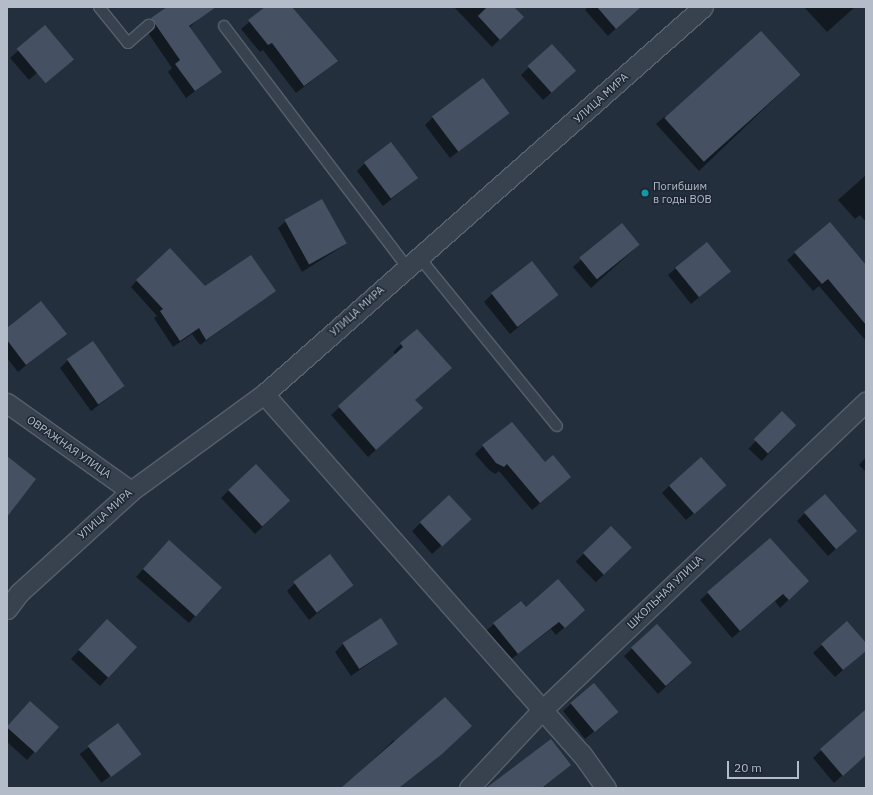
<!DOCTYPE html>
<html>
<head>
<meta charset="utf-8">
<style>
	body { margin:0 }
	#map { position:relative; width:873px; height:795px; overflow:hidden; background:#242f3e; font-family:"IBM Plex Sans",sans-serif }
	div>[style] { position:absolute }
	.shadow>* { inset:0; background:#0007; transform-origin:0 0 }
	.building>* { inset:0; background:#455162; transform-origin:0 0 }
	.roads { filter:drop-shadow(1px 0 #565f6c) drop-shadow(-1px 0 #565f6c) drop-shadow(0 1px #565f6c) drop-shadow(0 -1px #565f6c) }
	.service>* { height:10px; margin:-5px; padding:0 5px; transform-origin:5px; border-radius:5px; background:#38414e }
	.minor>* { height:19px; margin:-9.5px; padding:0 9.5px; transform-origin:9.5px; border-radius:9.5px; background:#38414e }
	.dots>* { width:11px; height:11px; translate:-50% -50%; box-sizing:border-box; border:2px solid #1d2633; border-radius:50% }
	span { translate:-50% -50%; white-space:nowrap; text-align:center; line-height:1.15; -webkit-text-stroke:3px #1d2633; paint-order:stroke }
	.street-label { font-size:11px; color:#b4bcc9 }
	.poi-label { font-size:11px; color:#b4bcc9 }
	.left { translate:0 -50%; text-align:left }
	.frame { position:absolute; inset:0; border:8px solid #b4bcc9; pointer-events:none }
	.scale { position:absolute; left:727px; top:761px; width:72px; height:18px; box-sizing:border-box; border:2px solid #b4bcc9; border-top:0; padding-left:5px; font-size:12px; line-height:14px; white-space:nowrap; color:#b4bcc9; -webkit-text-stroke:3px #1d2633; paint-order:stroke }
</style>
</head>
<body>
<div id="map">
	<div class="shadow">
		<i style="clip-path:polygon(169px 7px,191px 7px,199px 18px,189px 28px,220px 72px,186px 98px,168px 72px,172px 68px,144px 27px)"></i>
		<i style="clip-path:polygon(267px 7px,291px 7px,337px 61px,296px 93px,263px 50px,260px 52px,241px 29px)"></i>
		<i style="clip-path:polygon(454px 7px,513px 7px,522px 17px,492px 47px)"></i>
		<i style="clip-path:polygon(588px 7px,626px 7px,624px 21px,608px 36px,585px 10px)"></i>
		<i style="clip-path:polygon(804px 7px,855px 7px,827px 32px)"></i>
		<i style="clip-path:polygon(45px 27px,56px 56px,29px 80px,10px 58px)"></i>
		<i style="clip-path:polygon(551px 46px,567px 79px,543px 100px,521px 75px)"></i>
		<i style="clip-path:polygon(791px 83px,699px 171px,656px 124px,664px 117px)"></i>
		<i style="clip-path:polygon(508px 113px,450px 158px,425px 125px,433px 117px)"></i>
		<i style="clip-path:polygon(365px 163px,417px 178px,383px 206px,357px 171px)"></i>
		<i style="clip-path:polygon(866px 175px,866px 222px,860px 215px,855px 219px,838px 200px)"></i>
		<i style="clip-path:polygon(286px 221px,346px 244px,302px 272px,278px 228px)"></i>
		<i style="clip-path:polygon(639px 245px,591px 288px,573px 267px,581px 260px)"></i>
		<i style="clip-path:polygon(795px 253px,866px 266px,866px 341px,819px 286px,813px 291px,787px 260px)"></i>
		<i style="clip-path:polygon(676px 268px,730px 272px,691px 304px,668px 275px)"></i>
		<i style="clip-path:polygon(137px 280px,205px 288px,275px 291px,200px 345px,192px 334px,173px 347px,154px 318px,157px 316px,131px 287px)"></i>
		<i style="clip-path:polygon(492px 294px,558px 295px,510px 334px,484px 302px)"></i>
		<i style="clip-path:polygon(7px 329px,65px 333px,18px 372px,7px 358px)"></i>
		<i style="clip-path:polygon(416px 330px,413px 416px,368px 457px,331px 415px,396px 355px,393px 352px)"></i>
		<i style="clip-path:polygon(68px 360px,124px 386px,91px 411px,60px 368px)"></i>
		<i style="left:782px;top:413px;width:18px;height:49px;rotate:43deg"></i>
		<i style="clip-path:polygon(483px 446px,562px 484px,532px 510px,499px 471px,495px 474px,489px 470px,475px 454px)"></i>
		<i style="clip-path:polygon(866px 457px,866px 472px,859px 465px)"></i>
		<i style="clip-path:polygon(670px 485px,717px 493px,686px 520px,662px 493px)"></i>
		<i style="clip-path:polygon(229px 490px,281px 509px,255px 534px,221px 498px)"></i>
		<i style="clip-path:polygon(449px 496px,462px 527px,432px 554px,412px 531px)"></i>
		<i style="clip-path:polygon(805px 513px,848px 538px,828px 556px,797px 521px)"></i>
		<i style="left:603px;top:535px;width:29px;height:38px;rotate:46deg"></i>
		<i style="clip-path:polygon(161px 549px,196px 615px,189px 623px,136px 577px)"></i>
		<i style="clip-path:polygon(295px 583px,352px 585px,309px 620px,287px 591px)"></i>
		<i style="clip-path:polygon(800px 589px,780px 608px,775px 601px,732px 638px,700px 600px,708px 593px)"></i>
		<i style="clip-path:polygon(526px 609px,576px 617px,556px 635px,551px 629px,509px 661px,486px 631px,494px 624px)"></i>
		<i style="clip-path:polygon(847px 622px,866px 645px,866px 650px,835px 677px,813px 653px)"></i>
		<i style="clip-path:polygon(657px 625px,683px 671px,658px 694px,624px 656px)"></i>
		<i style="clip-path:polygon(99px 628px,136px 647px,100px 686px,71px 659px)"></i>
		<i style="clip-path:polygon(343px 644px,397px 644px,351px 676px,335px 652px)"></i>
		<i style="clip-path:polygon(571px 704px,617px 712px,585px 739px,563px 711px)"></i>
		<i style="clip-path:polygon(866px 709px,866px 754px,834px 783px,813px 758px)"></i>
		<i style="clip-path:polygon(22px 710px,57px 727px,27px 760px,7px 742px,7px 728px)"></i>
		<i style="left:118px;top:725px;width:36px;height:48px;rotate:53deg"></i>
		<i style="clip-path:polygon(463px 734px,399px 788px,343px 788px,394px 740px,397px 743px)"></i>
		<i style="clip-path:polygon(570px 765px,543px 788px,486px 788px)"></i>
	</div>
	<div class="building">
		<i style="clip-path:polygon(167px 7px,216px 7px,189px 26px,222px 72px,195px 91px,175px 64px,180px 60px,151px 18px)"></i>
		<i style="clip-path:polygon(265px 7px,292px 7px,338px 61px,304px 86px,272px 43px,268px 45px,248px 20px)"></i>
		<i style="clip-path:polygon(487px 7px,514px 7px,524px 17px,500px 40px,478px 16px)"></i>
		<i style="clip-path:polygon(597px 7px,641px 7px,616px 29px)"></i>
		<i style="left:45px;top:25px;width:45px;height:37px;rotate:50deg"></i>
		<i style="left:761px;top:31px;width:59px;height:130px;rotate:48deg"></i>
		<i style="left:552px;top:44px;width:36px;height:33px;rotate:48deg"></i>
		<i style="left:483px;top:78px;width:44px;height:64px;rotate:53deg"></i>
		<i style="left:391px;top:142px;width:45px;height:34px;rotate:53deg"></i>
		<i style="left:322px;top:199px;width:51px;height:43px;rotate:61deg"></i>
		<i style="clip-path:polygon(830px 222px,866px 265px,866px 325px,828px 279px,822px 284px,794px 252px)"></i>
		<i style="left:622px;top:223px;width:28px;height:55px;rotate:51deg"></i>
		<i style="left:707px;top:242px;width:38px;height:41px;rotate:51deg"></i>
		<i style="clip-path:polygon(170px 248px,205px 286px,251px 255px,276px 291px,206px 340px,199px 328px,180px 341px,160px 311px,163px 309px,136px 280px)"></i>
		<i style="left:532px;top:261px;width:43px;height:52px;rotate:52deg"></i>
		<i style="clip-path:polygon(41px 301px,67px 334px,26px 365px,7px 340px,7px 328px)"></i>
		<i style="clip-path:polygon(417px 329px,452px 368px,415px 400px,423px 408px,376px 450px,338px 406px,403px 347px,400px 343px)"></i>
		<i style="left:93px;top:341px;width:55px;height:32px;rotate:55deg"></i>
		<i style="left:782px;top:411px;width:20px;height:40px;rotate:45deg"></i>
		<i style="clip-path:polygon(512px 422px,545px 462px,553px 455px,571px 477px,540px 503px,507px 464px,504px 467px,496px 463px,482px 445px)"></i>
		<i style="clip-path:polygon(7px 456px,36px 479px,7px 517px)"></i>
		<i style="left:701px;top:457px;width:38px;height:43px;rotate:48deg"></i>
		<i style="left:256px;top:464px;width:50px;height:38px;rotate:47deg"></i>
		<i style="left:825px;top:494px;width:49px;height:28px;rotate:49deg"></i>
		<i style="left:449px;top:495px;width:33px;height:40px;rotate:47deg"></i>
		<i style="left:611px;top:526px;width:30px;height:39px;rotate:46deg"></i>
		<i style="clip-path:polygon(770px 538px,809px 581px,789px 600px,783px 594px,740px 631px,707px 592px)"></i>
		<i style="left:169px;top:540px;width:71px;height:39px;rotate:42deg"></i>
		<i style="left:330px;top:554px;width:39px;height:46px;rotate:53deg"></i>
		<i style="clip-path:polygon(558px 579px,585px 610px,565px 628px,559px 622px,518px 654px,493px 623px,521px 601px,526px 607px)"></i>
		<i style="left:381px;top:618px;width:31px;height:46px;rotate:57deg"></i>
		<i style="left:107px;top:619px;width:41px;height:42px;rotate:43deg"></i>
		<i style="clip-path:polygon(847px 621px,866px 643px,866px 651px,843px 670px,821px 644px)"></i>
		<i style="left:657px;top:624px;width:52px;height:35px;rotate:48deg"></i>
		<i style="left:594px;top:683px;width:38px;height:31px;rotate:50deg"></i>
		<i style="clip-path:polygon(445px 697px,472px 726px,442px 754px,399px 788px,341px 788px)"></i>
		<i style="left:30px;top:701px;width:39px;height:35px;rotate:42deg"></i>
		<i style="clip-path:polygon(866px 709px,866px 755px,843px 776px,820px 749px)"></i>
		<i style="left:118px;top:723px;width:39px;height:38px;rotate:53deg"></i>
		<i style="clip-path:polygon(551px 739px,571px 765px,542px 788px,486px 788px)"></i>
	</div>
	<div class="roads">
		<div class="service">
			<i style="left:99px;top:7px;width:46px;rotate:51.1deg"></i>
			<i style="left:128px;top:43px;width:28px;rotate:-41deg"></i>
			<i style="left:224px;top:26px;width:301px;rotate:52.8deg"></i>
			<i style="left:419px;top:257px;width:218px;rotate:50.8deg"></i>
		</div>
		<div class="minor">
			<i style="left:264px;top:394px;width:479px;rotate:48.6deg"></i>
			<i style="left:581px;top:753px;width:43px;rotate:54.5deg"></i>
			<i style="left:7px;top:403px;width:152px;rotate:35.4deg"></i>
			<i style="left:7px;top:609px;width:20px;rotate:-53deg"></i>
			<i style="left:19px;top:593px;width:151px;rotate:-42.3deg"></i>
			<i style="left:131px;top:491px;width:165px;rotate:-36.1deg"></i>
			<i style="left:264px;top:394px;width:585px;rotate:-41.4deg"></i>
			<i style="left:469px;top:788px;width:105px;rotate:-46.9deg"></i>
			<i style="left:541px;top:711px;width:449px;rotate:-43.6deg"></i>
		</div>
	</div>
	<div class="dots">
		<i style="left:645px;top:193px;background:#0f9aa8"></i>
	</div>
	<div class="street-label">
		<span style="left:601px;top:98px;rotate:-42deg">УЛИЦА МИРА</span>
		<span style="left:357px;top:311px;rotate:-42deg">УЛИЦА МИРА</span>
		<span style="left:69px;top:447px;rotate:35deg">ОВРАЖНАЯ УЛИЦА</span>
		<span style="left:105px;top:514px;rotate:-42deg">УЛИЦА МИРА</span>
		<span style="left:665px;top:592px;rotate:-44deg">ШКОЛЬНАЯ УЛИЦА</span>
	</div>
	<div class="poi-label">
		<span class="left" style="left:653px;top:193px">Погибшим<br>в годы ВОВ</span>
	</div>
	<div class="frame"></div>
	<div class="scale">20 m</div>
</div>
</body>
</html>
